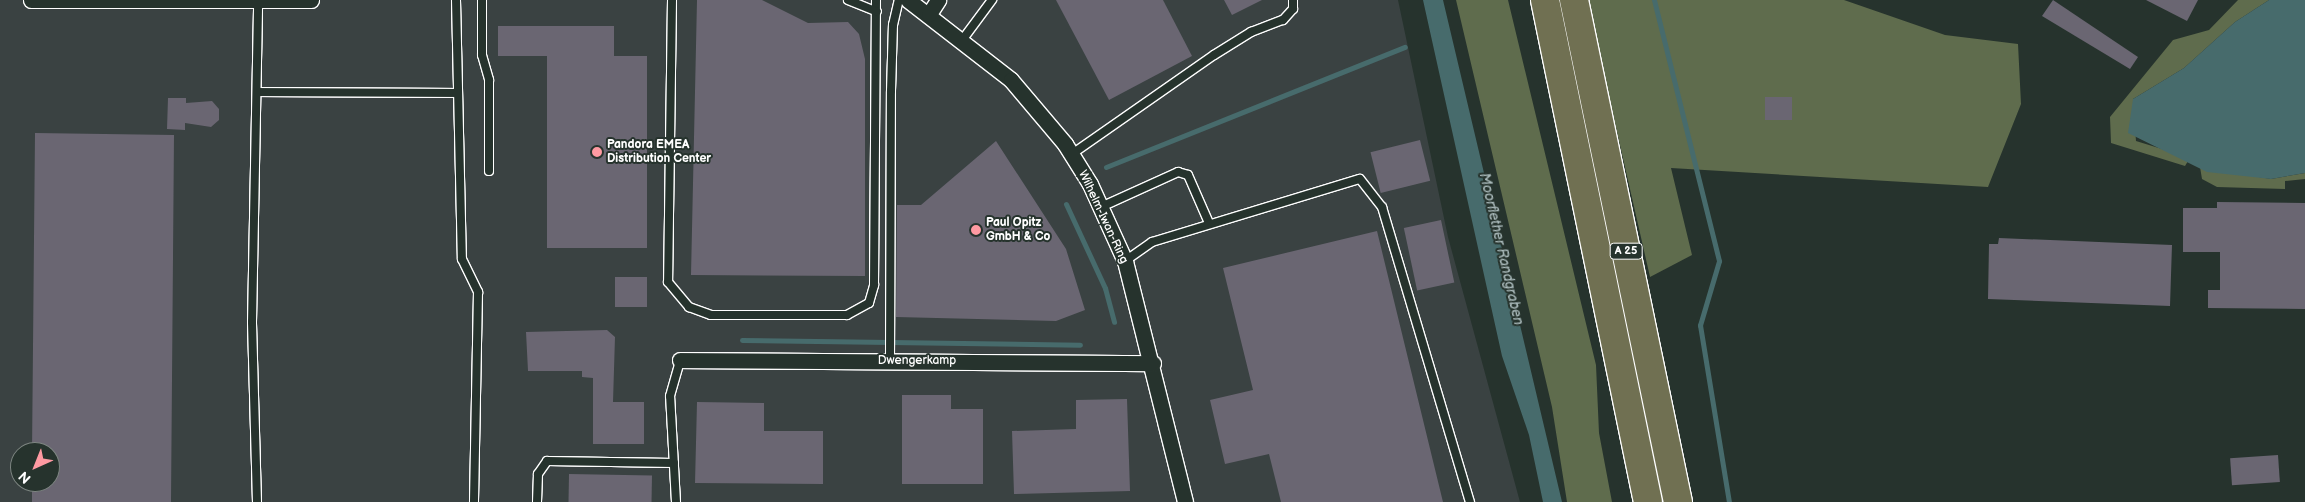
<!DOCTYPE html>
<html>
<head>
<meta charset="utf-8">
<style>
	body { margin:0 }
	#map { position:relative; width:2305px; height:502px; overflow:hidden; background:#26332d; font-family:"Balsamiq Sans",sans-serif }
	div>[style] { position:absolute }
	.built>* { inset:0; background:#3a4242 }
	.green>* { inset:0; background:#5f6c4d }
	.water>* { inset:0; background:#476b6c }
	.stream>* { height:5px; margin:-2.5px; padding:0 2.5px; transform-origin:2.5px; border-radius:2.5px; background:#476b6c }
	.building>* { inset:0; background:#6a6672; transform-origin:0 0 }
	.roads { filter:drop-shadow(1px 0 #fff) drop-shadow(-1px 0 #fff) drop-shadow(0 1px #fff) drop-shadow(0 -1px #fff) }
	.service>* { height:8px; margin:-4px; padding:0 4px; transform-origin:4px; border-radius:4px; background:#26332d }
	.minor>* { height:15px; margin:-7.5px; padding:0 7.5px; transform-origin:7.5px; border-radius:7.5px; background:#26332d }
	.motorway>* { height:28px; margin:-14px; padding:0 14px; transform-origin:14px; border-radius:14px; background:#707052 }
	.dots>* { width:14px; height:14px; translate:-50% -50%; box-sizing:border-box; border:2px solid #26332d; border-radius:50% }
	span { translate:-50% -50%; white-space:nowrap; text-align:center; line-height:1.15; -webkit-text-stroke:4px #26332d; paint-order:stroke }
	.shield-label span { padding:1px 4px; background:#26332d; border:1px solid; border-radius:4px; -webkit-text-stroke-width:0 }
	.shield-label { font-size:11px; color:#fff; font-weight:700 }
	.poi-label { font-size:12px; color:#fff; font-weight:700 }
	.left { translate:0 -50%; text-align:left }
	.street-label { font-size:12px; color:#fff }
	.water-label { font-size:14px; color:#acbcbd; font-style:italic }
	.north { position:absolute; left:10px; top:442px; width:50px; height:50px; box-sizing:border-box; background:#26332d; border:1px solid #7d8581; border-radius:50%; rotate:224deg; font-size:14px; font-weight:700; line-height:20px; text-align:center; color:#fff }
	.north::after { content:''; display:block; margin:auto; width:18px; height:22px; background:#ff9aa2; clip-path:polygon(50% 0,100% 100%,50% 72%,0 100%) }
</style>
</head>
<body>
<div id="map">
	<div class="built">
		<i style="clip-path:polygon(evenodd,0 0,1398px 0,1448px 237px,1520px 502px,0 502px,0 0,20px 452px,50px 452px,50px 482px,20px 482px,20px 452px)"></i>
	</div>
	<div class="green">
		<i style="clip-path:polygon(1456px 0,1508px 0,1596px 365px,1599px 433px,1612px 502px,1567px 502px,1552px 407px)"></i>
		<i style="clip-path:polygon(1587px 0,1844px 0,1945px 35px,2018px 44px,2021px 104px,1988px 187px,1671px 168px,1692px 255px,1650px 277px)"></i>
		<i style="clip-path:polygon(2238px 0,2269px 0,2235px 22px,2184px 68px,2133px 99px,2136px 141px,2175px 153px,2188px 161px,2185px 166px,2111px 143px,2110px 117px,2173px 40px,2209px 30px)"></i>
		<i style="clip-path:polygon(2200px 167px,2271px 179px,2305px 173px,2305px 179px,2285px 181px,2285px 189px,2217px 187px,2202px 179px)"></i>
	</div>
	<div class="water">
		<i style="clip-path:polygon(1423px 0,1443px 0,1562px 502px,1543px 502px,1529px 435px,1502px 356px)"></i>
		<i style="clip-path:polygon(2269px 0,2305px 0,2305px 173px,2271px 179px,2207px 172px,2128px 133px,2133px 99px,2184px 68px,2235px 22px)"></i>
	</div>
	<div class="stream">
		<i style="left:1654px;top:0;width:269px;rotate:76deg"></i>
		<i style="left:1719px;top:261px;width:67px;rotate:106.5deg"></i>
		<i style="left:1700px;top:325px;width:179px;rotate:80.7deg"></i>
		<i style="left:1106px;top:167px;width:322px;rotate:-21.9deg"></i>
		<i style="left:1066px;top:204px;width:93px;rotate:65.1deg"></i>
		<i style="left:1105px;top:288px;width:35px;rotate:75deg"></i>
		<i style="left:742px;top:340px;width:338px;rotate:0.8deg"></i>
	</div>
	<div class="building">
		<i style="clip-path:polygon(697px 0,762px 0,808px 23px,848px 22px,859px 34px,865px 59px,865px 276px,691px 275px)"></i>
		<i style="clip-path:polygon(1056px 0,1163px 0,1192px 56px,1109px 100px)"></i>
		<i style="clip-path:polygon(1224px 0,1262px 0,1232px 15px)"></i>
		<i style="clip-path:polygon(2053px 0,2138px 57px,2130px 69px,2042px 16px)"></i>
		<i style="clip-path:polygon(2146px 0,2198px 0,2187px 21px)"></i>
		<i style="clip-path:polygon(498px 26px,614px 26px,614px 56px,647px 56px,647px 248px,547px 248px,547px 56px,498px 56px)"></i>
		<i style="left:1765px;top:97px;width:27px;height:23px"></i>
		<i style="clip-path:polygon(168px 98px,186px 98px,186px 103px,212px 101px,219px 109px,219px 120px,211px 127px,185px 123px,185px 130px,167px 129px)"></i>
		<i style="clip-path:polygon(35px 133px,174px 135px,171px 502px,32px 502px,32px 482px,50px 482px,50px 452px,32px 452px)"></i>
		<i style="left:1420px;top:140px;width:42px;height:51px;rotate:76deg"></i>
		<i style="clip-path:polygon(996px 141px,1066px 249px,1085px 310px,1056px 321px,896px 317px,897px 205px,921px 205px)"></i>
		<i style="clip-path:polygon(2217px 202px,2305px 203px,2305px 309px,2208px 308px,2208px 290px,2220px 290px,2220px 252px,2183px 252px,2183px 208px,2217px 208px)"></i>
		<i style="left:1441px;top:220px;width:64px;height:38px;rotate:78deg"></i>
		<i style="clip-path:polygon(1377px 231px,1443px 502px,1281px 502px,1269px 454px,1225px 464px,1210px 400px,1253px 390px,1223px 268px)"></i>
		<i style="clip-path:polygon(1999px 238px,2172px 245px,2170px 306px,1988px 299px,1989px 244px,1998px 244px)"></i>
		<i style="left:615px;top:277px;width:32px;height:30px"></i>
		<i style="clip-path:polygon(607px 330px,615px 337px,613px 402px,644px 402px,644px 444px,593px 444px,593px 378px,582px 377px,582px 371px,528px 371px,526px 332px)"></i>
		<i style="clip-path:polygon(902px 395px,951px 395px,951px 409px,983px 409px,983px 484px,902px 484px)"></i>
		<i style="clip-path:polygon(1127px 399px,1130px 491px,1014px 494px,1012px 431px,1076px 429px,1076px 400px)"></i>
		<i style="clip-path:polygon(697px 402px,764px 403px,764px 431px,823px 431px,823px 484px,695px 483px)"></i>
		<i style="left:2278px;top:455px;width:27px;height:48px;rotate:86deg"></i>
		<i style="left:569px;top:474px;width:83px;height:28px;rotate:1deg"></i>
	</div>
	<div class="roads">
		<div class="service">
			<i style="left:456px;top:0;width:259px;rotate:88.7deg"></i>
			<i style="left:462px;top:259px;width:37px;rotate:64deg"></i>
			<i style="left:478px;top:292px;width:210px;rotate:91.1deg"></i>
			<i style="left:482px;top:0;width:55px;rotate:90deg"></i>
			<i style="left:482px;top:55px;width:26px;rotate:74deg"></i>
			<i style="left:489px;top:80px;width:91px;rotate:90deg"></i>
			<i style="left:672px;top:0;width:282px;rotate:90.8deg"></i>
			<i style="left:668px;top:282px;width:33px;rotate:50deg"></i>
			<i style="left:689px;top:307px;width:23px;rotate:20deg"></i>
			<i style="left:711px;top:315px;width:136px"></i>
			<i style="left:847px;top:315px;width:25px;rotate:-29deg"></i>
			<i style="left:869px;top:303px;width:19px;rotate:-74deg"></i>
			<i style="left:874px;top:285px;width:285px;rotate:-89.6deg"></i>
			<i style="left:848px;top:0;width:31px;rotate:22deg"></i>
			<i style="left:963px;top:39px;width:49px;rotate:-53.4deg"></i>
			<i style="left:257px;top:92px;width:201px;rotate:0.3deg"></i>
			<i style="left:1072px;top:154px;width:173px;rotate:-34.9deg"></i>
			<i style="left:1214px;top:55px;width:44px;rotate:-31.9deg"></i>
			<i style="left:1251px;top:32px;width:34px;rotate:-21deg"></i>
			<i style="left:1283px;top:20px;width:15px;rotate:-48deg"></i>
			<i style="left:1293px;top:9px;width:9px;rotate:-90deg"></i>
			<i style="left:1101px;top:207px;width:85px;rotate:-24.4deg"></i>
			<i style="left:1178px;top:172px;width:10px;rotate:17deg"></i>
			<i style="left:1188px;top:175px;width:52px;rotate:66.4deg"></i>
			<i style="left:1125px;top:261px;width:33px;rotate:-35deg"></i>
			<i style="left:1152px;top:242px;width:217px;rotate:-16.9deg"></i>
			<i style="left:1360px;top:179px;width:36px;rotate:52deg"></i>
			<i style="left:1382px;top:207px;width:308px;rotate:73.4deg"></i>
			<i style="left:890px;top:361px;width:270px;rotate:-89.8deg"></i>
			<i style="left:891px;top:91px;width:66px;rotate:-88.3deg"></i>
			<i style="left:893px;top:25px;width:26px;rotate:-77deg"></i>
			<i style="left:257px;top:502px;width:180px;rotate:-91.6deg"></i>
			<i style="left:252px;top:322px;width:320px;rotate:-88.9deg"></i>
			<i style="left:537px;top:502px;width:28px;rotate:-88deg"></i>
			<i style="left:538px;top:474px;width:16px;rotate:-55deg"></i>
			<i style="left:547px;top:461px;width:127px;rotate:0.9deg"></i>
			<i style="left:676px;top:502px;width:106px;rotate:-93.2deg"></i>
			<i style="left:670px;top:396px;width:37px;rotate:-74deg"></i>
		</div>
		<div class="minor">
			<i style="left:31px;top:0;width:280px"></i>
			<i style="left:908px;top:0;width:130px;rotate:37.8deg"></i>
			<i style="left:1011px;top:80px;width:84px;rotate:49.8deg"></i>
			<i style="left:1065px;top:144px;width:47px;rotate:58deg"></i>
			<i style="left:1090px;top:184px;width:85px;rotate:65.6deg"></i>
			<i style="left:1125px;top:261px;width:248px;rotate:76deg"></i>
			<i style="left:929px;top:14px;width:17px;rotate:-57deg"></i>
			<i style="left:680px;top:360px;width:473px;rotate:0.4deg"></i>
		</div>
		<div class="motorway">
			<i style="left:1545px;top:0;width:512px;rotate:78.41deg"></i>
			<i style="left:1574px;top:0;width:513px;rotate:78.3deg"></i>
		</div>
	</div>
	<div class="dots">
		<i style="left:597px;top:152px;background:#ff9aa2"></i>
		<i style="left:976px;top:230px;background:#ff9aa2"></i>
	</div>
	<div class="shield-label">
		<span style="left:1626px;top:251px">A 25</span>
	</div>
	<div class="poi-label">
		<span class="left" style="left:607px;top:152px">Pandora EMEA<br>Distribution Center</span>
		<span class="left" style="left:986px;top:230px">Paul Opitz<br>GmbH &amp; Co</span>
	</div>
	<div class="street-label">
		<span style="left:1103px;top:217px;rotate:65deg">Wilhelm-Iwan-Ring</span>
		<span style="left:917px;top:361px">Dwengerkamp</span>
	</div>
	<div class="water-label">
		<span style="left:1501px;top:249px;rotate:77deg">Moorflether Randgraben</span>
	</div>
	<div class="north">N</div>
</div>
</body>
</html>
